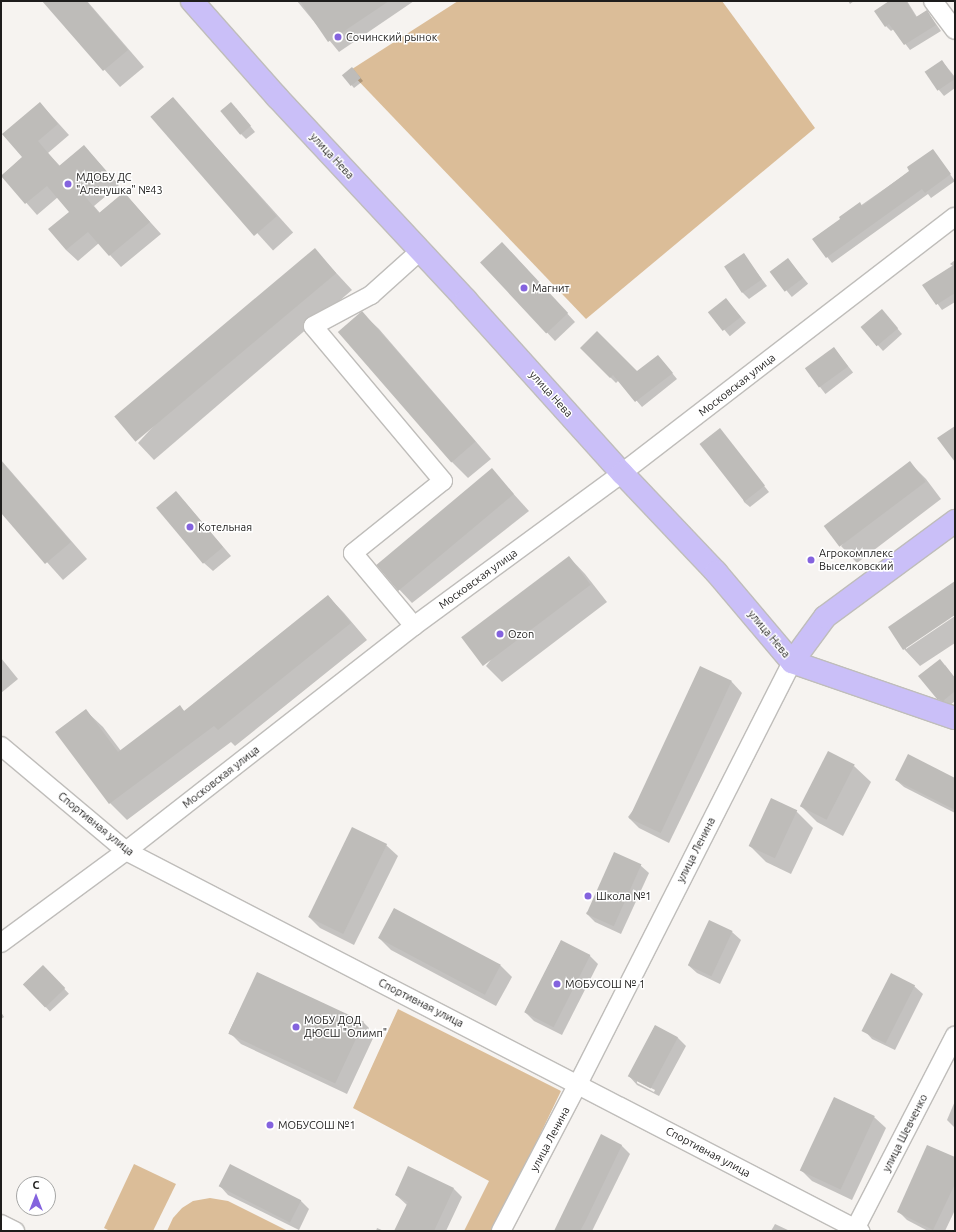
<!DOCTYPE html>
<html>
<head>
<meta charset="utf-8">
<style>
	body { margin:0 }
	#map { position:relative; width:956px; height:1232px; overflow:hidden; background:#f6f3f0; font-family:Ubuntu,sans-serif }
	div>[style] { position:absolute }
	.green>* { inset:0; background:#dbbd98 }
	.shadow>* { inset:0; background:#0003; transform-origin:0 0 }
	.building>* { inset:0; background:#bebcb9; transform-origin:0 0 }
	.roads { filter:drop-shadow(1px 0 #bfbdba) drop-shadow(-1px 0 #bfbdba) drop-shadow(0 1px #bfbdba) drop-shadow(0 -1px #bfbdba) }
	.minor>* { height:18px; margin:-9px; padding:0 9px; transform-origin:9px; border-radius:9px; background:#fff }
	.major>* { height:22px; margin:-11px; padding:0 11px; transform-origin:11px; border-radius:11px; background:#cabff8 }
	.dots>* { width:11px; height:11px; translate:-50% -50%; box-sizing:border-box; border:2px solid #fff; border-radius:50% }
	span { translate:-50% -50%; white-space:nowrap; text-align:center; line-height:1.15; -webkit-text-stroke:3px #fff; paint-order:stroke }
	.poi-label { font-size:11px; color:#1e1d1c }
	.left { translate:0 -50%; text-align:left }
	.street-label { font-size:11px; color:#1e1d1c }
	.frame { position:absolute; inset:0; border:2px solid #1e1d1c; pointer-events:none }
	.north { position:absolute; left:16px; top:1176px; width:40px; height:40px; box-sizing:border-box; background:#fff; border:1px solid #a5a5a4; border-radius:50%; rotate:0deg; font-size:11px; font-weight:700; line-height:16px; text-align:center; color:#1e1d1c }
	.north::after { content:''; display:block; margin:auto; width:14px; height:18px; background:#8463de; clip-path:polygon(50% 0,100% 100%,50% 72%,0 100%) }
</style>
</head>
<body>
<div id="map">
	<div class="green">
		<i style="clip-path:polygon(458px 1px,722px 1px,815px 128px,586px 319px,349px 71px)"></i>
		<i style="clip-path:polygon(398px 1009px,561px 1091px,512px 1193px,492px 1231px,464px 1231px,489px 1181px,353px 1108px)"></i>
		<i style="clip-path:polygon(134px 1164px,176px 1184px,153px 1231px,110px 1231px,104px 1228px)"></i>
		<i style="clip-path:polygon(210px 1198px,228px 1201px,288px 1231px,167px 1231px,173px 1218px,182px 1208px,193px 1201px)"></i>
	</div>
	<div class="shadow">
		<i style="clip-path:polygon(43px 1px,87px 1px,144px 67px,120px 87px)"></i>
		<i style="clip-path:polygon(297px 1px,414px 1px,339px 52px)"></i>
		<i style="clip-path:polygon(848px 1px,854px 1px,850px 4px)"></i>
		<i style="clip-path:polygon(891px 1px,907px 1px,917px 17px,927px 11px,941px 31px,910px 50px,894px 29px,891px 31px,886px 26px)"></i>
		<i style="clip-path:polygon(942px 61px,955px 77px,955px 88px,944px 96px,939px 90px)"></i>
		<i style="clip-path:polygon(354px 70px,363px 81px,354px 88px,343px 75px)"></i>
		<i style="left:172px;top:98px;width:181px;height:27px;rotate:48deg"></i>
		<i style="clip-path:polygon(40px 103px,69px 135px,48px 153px,60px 166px,84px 146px,119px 185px,94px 206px,100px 213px,124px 193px,161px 234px,121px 267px,99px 243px,78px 261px,66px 250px,70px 212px,58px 197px,37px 215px,2px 175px,23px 157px)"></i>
		<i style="clip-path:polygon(236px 108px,255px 132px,246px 139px,241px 134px)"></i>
		<i style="clip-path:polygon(932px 150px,955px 181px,931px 198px,928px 194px,832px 263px,813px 239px,910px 171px)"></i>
		<i style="clip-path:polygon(315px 250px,352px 290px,154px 460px,138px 443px)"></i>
		<i style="clip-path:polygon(511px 252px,575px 322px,555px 341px,482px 263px)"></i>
		<i style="clip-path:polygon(743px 254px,767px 286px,749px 299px,743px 293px)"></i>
		<i style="left:788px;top:259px;width:32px;height:21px;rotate:51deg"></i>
		<i style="clip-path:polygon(955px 260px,955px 302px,942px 310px,924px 285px,953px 266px,950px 264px)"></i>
		<i style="left:726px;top:299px;width:31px;height:21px;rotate:50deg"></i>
		<i style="clip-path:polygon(362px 313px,379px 329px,491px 459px,468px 478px,452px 462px)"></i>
		<i style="clip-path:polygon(887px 316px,902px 334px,883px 351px,862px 327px)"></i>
		<i style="clip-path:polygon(581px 348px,637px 372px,658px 356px,677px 379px,642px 407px,619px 380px,616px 383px)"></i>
		<i style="left:834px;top:348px;width:31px;height:35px;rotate:52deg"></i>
		<i style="clip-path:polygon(720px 430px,769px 492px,750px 507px,744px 502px)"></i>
		<i style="clip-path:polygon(1px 460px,87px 559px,63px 580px,1px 511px)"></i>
		<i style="clip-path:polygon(909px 462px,926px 479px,941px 499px,857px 563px,841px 546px)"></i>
		<i style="clip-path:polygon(492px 470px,529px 511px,412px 603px,396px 586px)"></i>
		<i style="clip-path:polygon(184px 501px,231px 556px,213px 571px,204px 563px)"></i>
		<i style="clip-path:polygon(569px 557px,585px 574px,607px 602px,502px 682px,486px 666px)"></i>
		<i style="clip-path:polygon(955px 583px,955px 614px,906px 647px,906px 649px,955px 616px,955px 643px,920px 666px,904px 649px)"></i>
		<i style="clip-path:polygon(328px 596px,344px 613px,367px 640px,235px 746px,231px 742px,127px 820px,110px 803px,57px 732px,86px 711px,103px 727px,121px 751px,180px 707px,185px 712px)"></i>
		<i style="clip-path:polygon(1px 658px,18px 679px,1px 693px)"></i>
		<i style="clip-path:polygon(945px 665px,955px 678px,955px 701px,949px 706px,944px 704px,938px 698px)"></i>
		<i style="clip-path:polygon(731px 681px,742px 693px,669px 843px,639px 828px,628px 817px)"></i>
		<i style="clip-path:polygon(854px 766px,871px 782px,843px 836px,817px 822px,801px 806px)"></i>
		<i style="clip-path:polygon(955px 779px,955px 813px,904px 787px,896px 780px)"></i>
		<i style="clip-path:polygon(796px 811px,813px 828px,791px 874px,766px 862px,750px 846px)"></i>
		<i style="clip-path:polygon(386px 845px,398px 856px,354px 945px,320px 928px,309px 917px)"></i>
		<i style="clip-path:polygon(640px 865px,649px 873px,621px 934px,595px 922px,586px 913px)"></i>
		<i style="clip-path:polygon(395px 910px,501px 966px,512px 977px,496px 1006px,391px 950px,379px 938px)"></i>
		<i style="clip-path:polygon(732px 932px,741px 940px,720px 984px,697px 973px,688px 965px)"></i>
		<i style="clip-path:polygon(561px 941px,590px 956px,598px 964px,562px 1035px,534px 1021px,525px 1012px)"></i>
		<i style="left:43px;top:966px;width:38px;height:26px;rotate:47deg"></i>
		<i style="clip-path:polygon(258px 973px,364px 1023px,375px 1034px,347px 1094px,241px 1044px,229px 1032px)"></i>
		<i style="clip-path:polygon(914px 986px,923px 994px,895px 1050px,872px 1039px,864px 1030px)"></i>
		<i style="clip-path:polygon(1px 1012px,4px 1017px,1px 1019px)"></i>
		<i style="clip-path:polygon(evenodd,655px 1026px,678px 1038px,686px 1046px,659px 1096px,637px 1085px,629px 1076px,655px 1026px,637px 1081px,655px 1090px,654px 1092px,637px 1083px,637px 1081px)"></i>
		<i style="clip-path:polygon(955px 1101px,955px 1128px,947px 1120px)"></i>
		<i style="clip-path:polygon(874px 1117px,886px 1128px,852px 1200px,812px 1181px,801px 1170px)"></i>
		<i style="clip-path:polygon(621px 1145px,630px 1154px,592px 1231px,555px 1231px)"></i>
		<i style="clip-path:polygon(955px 1158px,955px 1210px,945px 1231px,928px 1231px,907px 1220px,899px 1212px)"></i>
		<i style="clip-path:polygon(230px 1166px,301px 1201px,309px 1209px,299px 1230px,228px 1195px,220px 1186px)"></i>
		<i style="clip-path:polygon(454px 1189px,462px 1197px,446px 1231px,395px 1231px,407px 1205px,396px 1195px)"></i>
		<i style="clip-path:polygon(775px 1224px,790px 1231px,771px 1231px)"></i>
		<i style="clip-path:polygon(377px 1228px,384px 1231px,376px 1231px)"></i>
	</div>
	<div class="building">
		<i style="clip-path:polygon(42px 1px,86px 1px,128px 50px,103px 71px)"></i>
		<i style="clip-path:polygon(300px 1px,389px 1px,328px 42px)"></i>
		<i style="clip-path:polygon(889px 1px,906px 1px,916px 17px,927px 10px,936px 25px,904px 45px,889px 24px,885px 27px,874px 11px)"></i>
		<i style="left:942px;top:60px;width:23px;height:21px;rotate:56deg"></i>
		<i style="left:352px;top:67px;width:14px;height:13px;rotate:51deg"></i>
		<i style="left:173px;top:97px;width:158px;height:30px;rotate:49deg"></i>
		<i style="clip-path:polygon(40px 102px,58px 124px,38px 141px,59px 166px,84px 145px,108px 173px,83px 194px,99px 213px,124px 192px,150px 222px,109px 256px,88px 232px,66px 250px,48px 229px,69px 212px,47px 186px,25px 204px,1px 176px,22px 157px,2px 134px)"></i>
		<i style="left:231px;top:102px;width:31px;height:14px;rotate:50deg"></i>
		<i style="clip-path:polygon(933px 149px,951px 174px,925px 193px,922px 189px,826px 258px,812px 239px,840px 219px,839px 217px,860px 202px,862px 206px,909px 171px,907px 167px)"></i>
		<i style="left:502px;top:242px;width:97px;height:30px;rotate:47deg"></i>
		<i style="left:315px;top:248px;width:33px;height:262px;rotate:50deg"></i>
		<i style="left:744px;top:253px;width:32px;height:24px;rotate:56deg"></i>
		<i style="left:788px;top:258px;width:25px;height:23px;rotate:53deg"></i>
		<i style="clip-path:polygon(955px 264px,955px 293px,936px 305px,922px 285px)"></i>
		<i style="left:726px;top:298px;width:24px;height:23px;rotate:52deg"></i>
		<i style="left:882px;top:309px;width:25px;height:28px;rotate:50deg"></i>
		<i style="left:362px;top:311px;width:173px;height:32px;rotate:49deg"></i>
		<i style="clip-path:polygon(597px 331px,637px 371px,658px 355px,673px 373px,635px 402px,613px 375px,610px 378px,580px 348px)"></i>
		<i style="left:834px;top:347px;width:24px;height:36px;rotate:54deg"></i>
		<i style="clip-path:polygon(955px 426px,955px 462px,937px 438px)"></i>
		<i style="left:720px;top:428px;width:73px;height:26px;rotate:52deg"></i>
		<i style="clip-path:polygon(1px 461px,71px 542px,45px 564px,1px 513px)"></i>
		<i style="left:910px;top:461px;width:26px;height:108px;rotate:53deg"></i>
		<i style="left:492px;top:468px;width:34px;height:151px;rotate:50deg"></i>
		<i style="left:176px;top:491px;width:73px;height:26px;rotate:50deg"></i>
		<i style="left:569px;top:556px;width:36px;height:135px;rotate:53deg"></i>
		<i style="clip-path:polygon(955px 581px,955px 615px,903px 650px,888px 627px)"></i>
		<i style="clip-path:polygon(328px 595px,351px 623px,218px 730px,214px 726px,109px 804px,55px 732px,86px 709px,118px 752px,180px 705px,184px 711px)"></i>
		<i style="clip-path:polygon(940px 659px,955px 678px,955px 691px,943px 701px,937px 699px,918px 676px)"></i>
		<i style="left:700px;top:666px;width:35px;height:168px;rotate:25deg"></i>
		<i style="left:828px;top:751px;width:30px;height:62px;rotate:27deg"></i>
		<i style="clip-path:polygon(908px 754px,955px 778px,955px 810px,895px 780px)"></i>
		<i style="left:771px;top:798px;width:29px;height:53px;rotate:25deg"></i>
		<i style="left:352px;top:827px;width:39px;height:100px;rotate:26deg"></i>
		<i style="left:614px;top:852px;width:30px;height:68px;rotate:24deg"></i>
		<i style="left:394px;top:908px;width:121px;height:34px;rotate:28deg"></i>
		<i style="left:709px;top:920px;width:26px;height:50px;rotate:25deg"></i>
		<i style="left:561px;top:940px;width:33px;height:81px;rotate:27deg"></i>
		<i style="left:43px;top:965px;width:32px;height:28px;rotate:46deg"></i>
		<i style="left:257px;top:972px;width:118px;height:68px;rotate:25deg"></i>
		<i style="left:891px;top:973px;width:27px;height:65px;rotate:27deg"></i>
		<i style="left:655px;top:1025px;width:26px;height:58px;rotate:28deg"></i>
		<i style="left:834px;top:1097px;width:45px;height:81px;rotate:25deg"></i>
		<i style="clip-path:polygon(601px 1134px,622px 1145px,585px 1222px,580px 1231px,554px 1231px)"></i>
		<i style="clip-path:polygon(927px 1145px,955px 1157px,955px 1184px,933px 1230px,897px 1212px)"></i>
		<i style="left:230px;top:1164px;width:80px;height:25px;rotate:27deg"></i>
		<i style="clip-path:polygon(408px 1166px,454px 1188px,434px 1231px,394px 1231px,408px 1202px,395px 1195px)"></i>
	</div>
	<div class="roads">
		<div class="minor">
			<i style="left:933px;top:1px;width:36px;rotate:53deg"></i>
			<i style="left:414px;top:626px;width:95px;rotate:-129.9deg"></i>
			<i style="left:353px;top:553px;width:115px;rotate:-38.7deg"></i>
			<i style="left:443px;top:481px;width:202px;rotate:-130deg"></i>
			<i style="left:313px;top:326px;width:66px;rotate:-28.1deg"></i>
			<i style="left:371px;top:295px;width:66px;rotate:-41.9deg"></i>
			<i style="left:1px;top:746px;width:163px;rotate:40deg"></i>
			<i style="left:126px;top:851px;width:827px;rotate:27.37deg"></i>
			<i style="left:1px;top:943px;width:155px;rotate:-36.4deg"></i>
			<i style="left:126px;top:851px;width:365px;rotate:-38deg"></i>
			<i style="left:414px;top:626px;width:258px;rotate:-36.3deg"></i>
			<i style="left:622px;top:473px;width:420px;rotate:-37.6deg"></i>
			<i style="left:1px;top:1224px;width:16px;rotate:27deg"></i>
			<i style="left:501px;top:1231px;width:166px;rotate:-62.4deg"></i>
			<i style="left:578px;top:1084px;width:473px;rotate:-63.1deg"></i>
			<i style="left:854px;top:1231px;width:220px;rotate:-62.7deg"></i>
		</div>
		<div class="major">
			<i style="left:192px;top:1px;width:128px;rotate:48.5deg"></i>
			<i style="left:277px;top:97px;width:277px;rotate:47deg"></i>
			<i style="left:466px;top:300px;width:233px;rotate:48deg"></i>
			<i style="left:622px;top:473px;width:137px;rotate:46.5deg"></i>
			<i style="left:716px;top:572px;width:118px;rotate:49.8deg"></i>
			<i style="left:792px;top:662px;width:172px;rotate:19deg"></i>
			<i style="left:792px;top:662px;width:56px;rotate:-53.7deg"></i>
			<i style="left:825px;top:617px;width:162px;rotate:-36.4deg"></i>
		</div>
	</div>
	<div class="dots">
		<i style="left:338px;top:37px;background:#8463de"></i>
		<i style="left:68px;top:184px;background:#8463de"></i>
		<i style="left:524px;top:288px;background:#8463de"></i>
		<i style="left:190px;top:527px;background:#8463de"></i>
		<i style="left:811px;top:560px;background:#8463de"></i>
		<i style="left:500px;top:634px;background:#8463de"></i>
		<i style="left:588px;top:896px;background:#8463de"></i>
		<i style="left:557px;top:984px;background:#8463de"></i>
		<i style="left:296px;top:1027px;background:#8463de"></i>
		<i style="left:270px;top:1125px;background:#8463de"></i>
	</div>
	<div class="poi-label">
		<span class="left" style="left:346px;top:37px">Сочинский рынок</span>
		<span class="left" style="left:76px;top:184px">МДОБУ ДС<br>"Аленушка" №43</span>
		<span class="left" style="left:532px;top:288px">Магнит</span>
		<span class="left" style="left:198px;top:527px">Котельная</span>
		<span class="left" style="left:819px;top:560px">Агрокомплекс<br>Выселковский</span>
		<span class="left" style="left:508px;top:634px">Ozon</span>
		<span class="left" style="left:596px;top:896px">Школа №1</span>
		<span class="left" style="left:565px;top:984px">МОБУСОШ № 1</span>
		<span class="left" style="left:304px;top:1027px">МОБУ ДОД<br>ДЮСШ "Олимп"</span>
		<span class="left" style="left:278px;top:1125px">МОБУСОШ №1</span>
	</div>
	<div class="street-label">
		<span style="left:332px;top:156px;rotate:47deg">улица Нева</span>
		<span style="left:737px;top:385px;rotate:-38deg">Московская улица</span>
		<span style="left:551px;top:394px;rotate:48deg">улица Нева</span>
		<span style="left:478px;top:579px;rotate:-36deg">Московская улица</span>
		<span style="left:769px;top:634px;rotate:50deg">улица Нева</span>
		<span style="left:221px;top:777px;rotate:-38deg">Московская улица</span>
		<span style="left:96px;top:824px;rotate:39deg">Спортивная улица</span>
		<span style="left:696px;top:850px;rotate:-63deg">улица Ленина</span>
		<span style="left:421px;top:1003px;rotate:27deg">Спортивная улица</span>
		<span style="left:905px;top:1133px;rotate:-63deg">улица Шевченко</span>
		<span style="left:550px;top:1139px;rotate:-62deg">улица Ленина</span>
		<span style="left:708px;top:1152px;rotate:28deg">Спортивная улица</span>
	</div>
	<div class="frame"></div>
	<div class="north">С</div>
</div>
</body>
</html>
